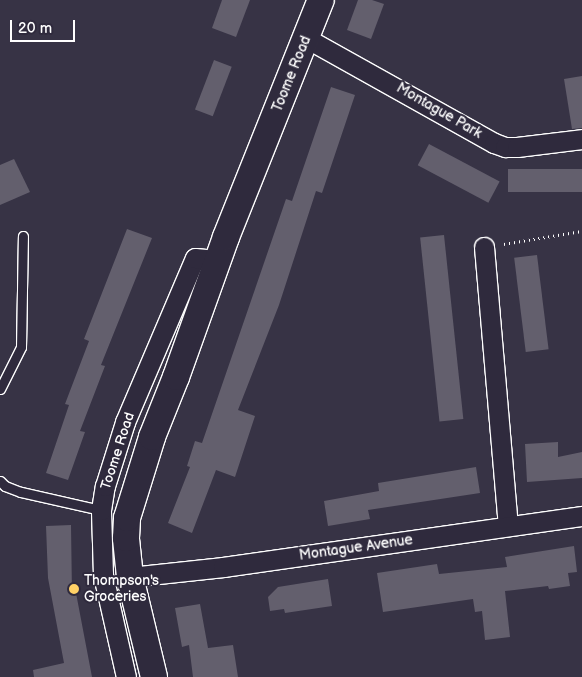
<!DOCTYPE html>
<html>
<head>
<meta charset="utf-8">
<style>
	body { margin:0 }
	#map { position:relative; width:582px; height:677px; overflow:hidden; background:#373345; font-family:"Balsamiq Sans",sans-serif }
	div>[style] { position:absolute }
	.building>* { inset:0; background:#635f6d; transform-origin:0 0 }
	.path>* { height:3px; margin-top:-1.5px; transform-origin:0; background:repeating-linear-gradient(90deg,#fff 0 1px,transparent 0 5px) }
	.roads { filter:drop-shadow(1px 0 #fff) drop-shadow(-1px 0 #fff) drop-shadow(0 1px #fff) drop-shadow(0 -1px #fff) }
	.service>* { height:9px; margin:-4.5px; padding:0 4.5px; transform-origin:4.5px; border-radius:4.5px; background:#2f2a3d }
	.minor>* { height:19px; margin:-9.5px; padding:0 9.5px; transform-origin:9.5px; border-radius:9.5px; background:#2f2a3d }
	.secondary>* { height:26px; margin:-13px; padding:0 13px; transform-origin:13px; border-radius:13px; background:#2f2a3d }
	.dots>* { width:14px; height:14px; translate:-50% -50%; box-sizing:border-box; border:2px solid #2f2a3d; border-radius:50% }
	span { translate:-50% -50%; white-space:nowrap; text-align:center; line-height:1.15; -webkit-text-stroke:4px #2f2a3d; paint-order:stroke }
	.street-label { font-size:14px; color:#fff }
	.poi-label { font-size:14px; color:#fff }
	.left { translate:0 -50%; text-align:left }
	.scale { position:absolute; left:10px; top:20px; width:65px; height:22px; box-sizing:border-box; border:2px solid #fff; border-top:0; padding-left:6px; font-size:15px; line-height:18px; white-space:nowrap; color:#fff; -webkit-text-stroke:4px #2f2a3d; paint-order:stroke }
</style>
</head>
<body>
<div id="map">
	<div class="building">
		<i style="clip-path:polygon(222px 0,250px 0,236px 37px,212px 28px)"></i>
		<i style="clip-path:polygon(358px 0,372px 0,384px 4px,371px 39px,347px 30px)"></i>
		<i style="left:214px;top:60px;width:19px;height:53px;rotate:21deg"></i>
		<i style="clip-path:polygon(582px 76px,582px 128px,572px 129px,564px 79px)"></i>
		<i style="clip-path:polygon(331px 87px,355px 95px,322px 193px,316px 191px,279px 305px,238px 410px,255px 416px,235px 477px,216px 470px,192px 533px,168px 523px,190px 467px,187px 466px,195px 441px,202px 443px,286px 199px,292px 201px)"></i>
		<i style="left:429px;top:144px;width:80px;height:24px;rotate:28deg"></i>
		<i style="clip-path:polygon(14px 159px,30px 192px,0 205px,0 165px)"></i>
		<i style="left:582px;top:169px;width:23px;height:74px;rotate:90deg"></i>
		<i style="clip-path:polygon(127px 229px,152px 238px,101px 365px,105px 366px,80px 431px,85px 432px,68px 480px,46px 473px,69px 405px,65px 404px,89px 341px,84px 339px)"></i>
		<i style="left:444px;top:235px;width:185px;height:24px;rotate:84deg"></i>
		<i style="left:537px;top:255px;width:95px;height:23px;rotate:83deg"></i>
		<i style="clip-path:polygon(558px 442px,558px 457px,582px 452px,582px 478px,527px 482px,525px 444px)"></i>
		<i style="clip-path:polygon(476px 467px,480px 493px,368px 510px,370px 519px,328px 526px,324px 501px,379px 491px,378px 483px)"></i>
		<i style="clip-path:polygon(71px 525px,72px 594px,76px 593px,92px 677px,34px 677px,33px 670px,64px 663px,48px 578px,46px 526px)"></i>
		<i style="clip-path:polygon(574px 546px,577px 572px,568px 573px,570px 586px,549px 589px,548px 586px,505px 591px,510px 637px,485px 640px,482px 611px,475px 612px,473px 599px,383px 612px,377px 573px,437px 564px,439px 574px,507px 567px,505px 557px)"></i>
		<i style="clip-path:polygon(328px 579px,332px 606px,285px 613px,284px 609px,270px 611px,268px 597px,278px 587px)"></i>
		<i style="clip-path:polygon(200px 604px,208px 648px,233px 645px,238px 677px,193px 677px,189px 645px,182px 647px,175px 608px)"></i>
	</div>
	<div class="path">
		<i style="left:504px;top:244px;width:79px;rotate:-9.5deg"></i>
	</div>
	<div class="roads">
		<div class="service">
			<i style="left:0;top:389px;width:47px;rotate:-63.4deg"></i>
			<i style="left:21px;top:347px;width:111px;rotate:-89deg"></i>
			<i style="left:0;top:481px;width:7px;rotate:45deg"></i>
			<i style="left:5px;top:486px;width:17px;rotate:21deg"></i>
			<i style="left:21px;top:492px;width:82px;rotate:12.7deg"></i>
		</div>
		<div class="minor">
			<i style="left:306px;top:38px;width:215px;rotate:29.2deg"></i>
			<i style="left:494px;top:143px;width:12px;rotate:20deg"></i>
			<i style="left:505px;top:147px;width:12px"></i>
			<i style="left:517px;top:147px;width:65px;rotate:-7deg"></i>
			<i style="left:484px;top:247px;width:280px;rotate:85.1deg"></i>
			<i style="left:130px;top:577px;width:94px;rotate:-6.1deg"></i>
			<i style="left:223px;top:567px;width:363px;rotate:-8.1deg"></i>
			<i style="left:126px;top:677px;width:105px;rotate:-102.7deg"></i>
			<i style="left:103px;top:575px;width:65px;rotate:-91.8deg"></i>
			<i style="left:101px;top:510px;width:24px;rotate:-81deg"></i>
			<i style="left:105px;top:486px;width:67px;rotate:-72.6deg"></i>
			<i style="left:125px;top:422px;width:178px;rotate:-66.9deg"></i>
			<i style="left:195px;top:258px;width:24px;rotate:5deg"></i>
		</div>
		<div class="secondary">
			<i style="left:154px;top:677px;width:103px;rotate:-103.5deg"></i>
			<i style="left:130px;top:577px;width:39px;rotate:-96deg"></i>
			<i style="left:126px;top:538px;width:20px;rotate:-87deg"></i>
			<i style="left:127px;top:518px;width:85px;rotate:-72.8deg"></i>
			<i style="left:152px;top:437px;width:65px;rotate:-68.2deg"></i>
			<i style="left:176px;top:377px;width:149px;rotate:-70.3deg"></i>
			<i style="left:226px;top:237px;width:255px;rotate:-68.2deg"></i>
		</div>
	</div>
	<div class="dots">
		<i style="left:74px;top:589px;background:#ffd166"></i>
	</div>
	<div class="street-label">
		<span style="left:292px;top:74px;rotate:-68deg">Toome Road</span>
		<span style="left:439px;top:111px;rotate:30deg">Montague Park</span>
		<span style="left:118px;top:451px;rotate:-72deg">Toome Road</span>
		<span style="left:356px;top:548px;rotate:-8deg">Montague Avenue</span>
	</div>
	<div class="poi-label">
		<span class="left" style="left:84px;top:589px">Thompson's<br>Groceries</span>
	</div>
	<div class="scale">20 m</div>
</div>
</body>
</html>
